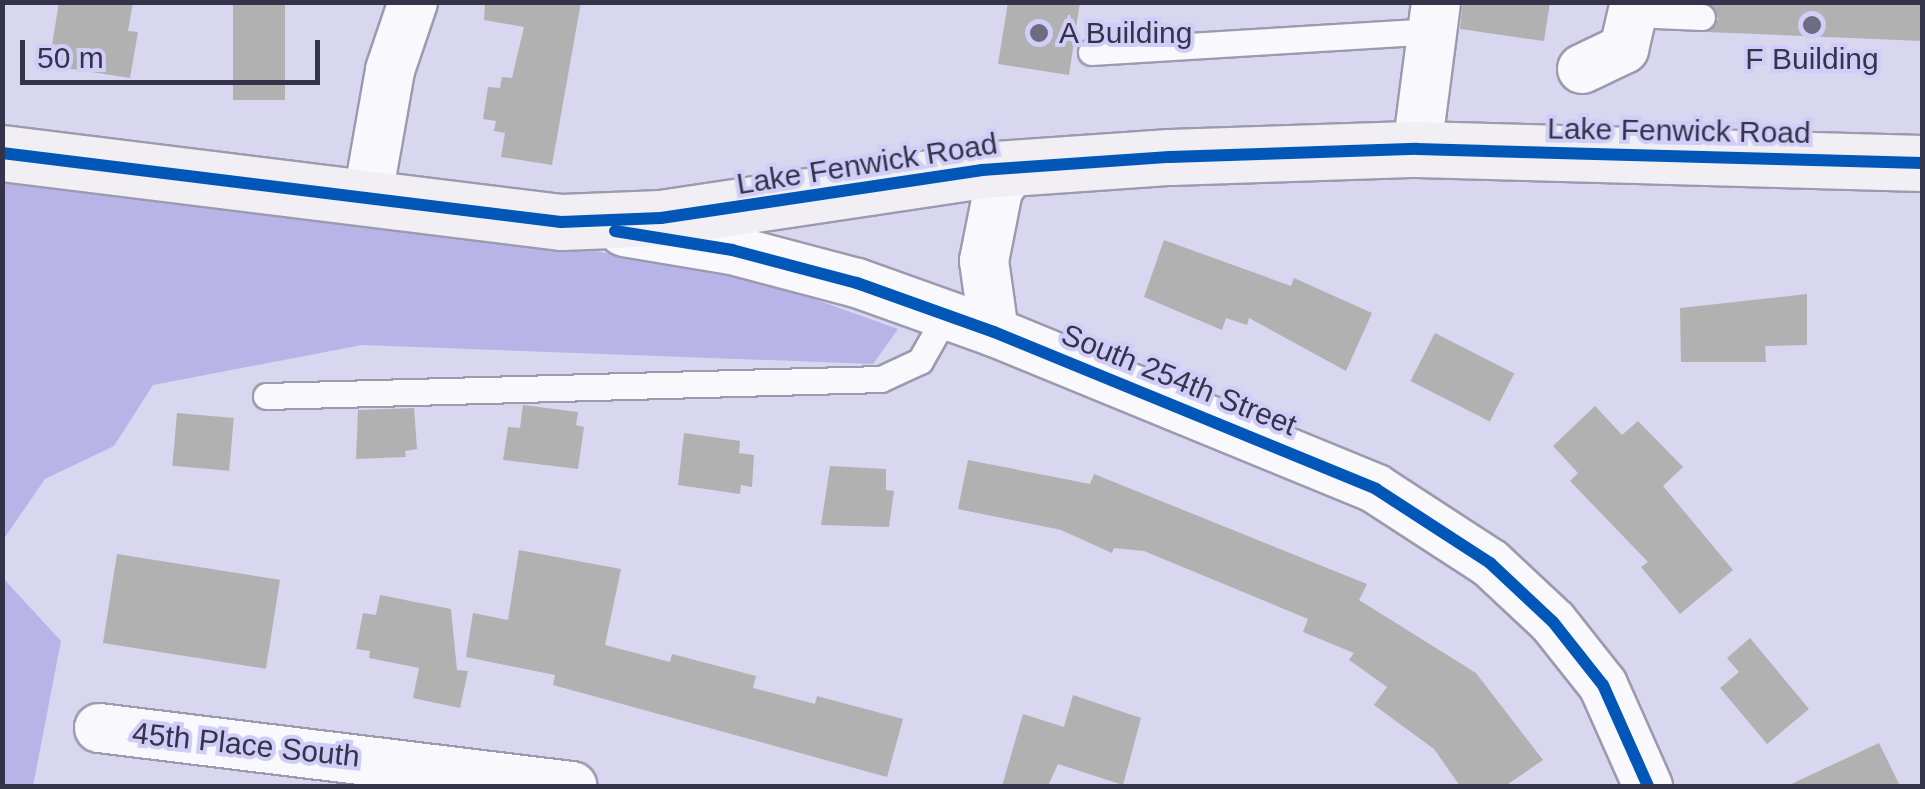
<!DOCTYPE html>
<html>
<head>
<meta charset="utf-8">
<style>
	body { margin:0 }
	#map { position:relative; width:1925px; height:789px; overflow:hidden; background:#d8d7ef; font-family:Helvetica,sans-serif }
	div>[style] { position:absolute }
	.green>* { inset:0; background:#b9b4e8 }
	.building>* { inset:0; background:#b1b1b1; transform-origin:0 0 }
	.roads { filter:drop-shadow(2px 0 #9c9aae) drop-shadow(-2px 0 #9c9aae) drop-shadow(0 2px #9c9aae) drop-shadow(0 -2px #9c9aae) }
	.lane>* { height:25px; margin:-12.5px; padding:0 12.5px; transform-origin:12.5px; border-radius:12.5px; background:#f9f9fd }
	.street>* { height:48px; margin:-24px; padding:0 24px; transform-origin:24px; border-radius:24px; background:#f9f9fd }
	.secondary>* { height:55px; margin:-27.5px; padding:0 27.5px; transform-origin:27.5px; border-radius:27.5px; background:#f2eff4 }
	.cycleway>* { height:12px; margin:-6px; padding:0 6px; transform-origin:6px; border-radius:6px; background:#0057b8 }
	.dots>* { width:28px; height:28px; translate:-50% -50%; box-sizing:border-box; border:5px solid #d0cdf9; border-radius:50% }
	span { translate:-50% -50%; white-space:nowrap; text-align:center; line-height:1.15; -webkit-text-stroke:8px #d0cdf9; paint-order:stroke }
	.poi-label { font-size:30px; color:#353349 }
	.left { translate:0 -50%; text-align:left }
	.street-label { font-size:30px; color:#353349 }
	.frame { position:absolute; inset:0; border:5px solid #353349; pointer-events:none }
	.scale { position:absolute; left:20px; top:40px; width:300px; height:45px; box-sizing:border-box; border:5px solid #353349; border-top:0; padding-left:12px; font-size:30px; line-height:35px; white-space:nowrap; color:#353349; -webkit-text-stroke:8px #d0cdf9; paint-order:stroke }
</style>
</head>
<body>
<div id="map">
	<div class="green">
		<i style="clip-path:polygon(3px 177px,533px 239px,778px 286px,898px 329px,873px 364px,362px 345px,153px 385px,114px 446px,45px 479px,3px 540px)"></i>
		<i style="clip-path:polygon(2px 577px,61px 641px,33px 786px,3px 786px)"></i>
	</div>
	<div class="building">
		<i style="clip-path:polygon(59px 2px,133px 2px,128px 31px,138px 32px,130px 78px,59px 67px,61px 58px,50px 57px)"></i>
		<i style="left:233px;top:2px;width:52px;height:98px"></i>
		<i style="clip-path:polygon(485px 2px,581px 2px,552px 165px,501px 157px,505px 133px,494px 131px,496px 121px,483px 119px,488px 87px,500px 88px,502px 77px,512px 78px,524px 27px,484px 20px)"></i>
		<i style="clip-path:polygon(1008px 2px,1080px 2px,1069px 75px,998px 64px)"></i>
		<i style="clip-path:polygon(1463px 2px,1550px 2px,1544px 41px,1460px 29px)"></i>
		<i style="clip-path:polygon(1709px 2px,1922px 2px,1922px 41px,1706px 32px,1718px 19px)"></i>
		<i style="clip-path:polygon(1164px 240px,1291px 286px,1294px 278px,1372px 313px,1346px 371px,1249px 318px,1247px 325px,1226px 318px,1222px 330px,1144px 297px)"></i>
		<i style="clip-path:polygon(1807px 294px,1807px 345px,1765px 346px,1766px 362px,1681px 362px,1680px 308px)"></i>
		<i style="left:1435px;top:333px;width:89px;height:54px;rotate:27deg"></i>
		<i style="clip-path:polygon(523px 405px,578px 412px,576px 425px,584px 427px,578px 469px,503px 460px,508px 427px,520px 428px)"></i>
		<i style="clip-path:polygon(1595px 406px,1622px 435px,1638px 421px,1683px 467px,1663px 486px,1733px 570px,1680px 614px,1641px 567px,1648px 562px,1570px 481px,1578px 473px,1553px 446px)"></i>
		<i style="clip-path:polygon(414px 408px,417px 449px,405px 451px,406px 457px,356px 459px,358px 410px)"></i>
		<i style="left:177px;top:413px;width:57px;height:53px;rotate:5deg"></i>
		<i style="clip-path:polygon(684px 433px,740px 441px,739px 453px,754px 455px,752px 487px,741px 485px,740px 494px,678px 485px)"></i>
		<i style="clip-path:polygon(968px 460px,1090px 484px,1094px 474px,1367px 584px,1359px 600px,1476px 673px,1543px 760px,1505px 786px,1460px 786px,1434px 749px,1374px 705px,1387px 687px,1349px 660px,1354px 653px,1303px 632px,1308px 619px,1144px 551px,1114px 548px,1112px 553px,1061px 530px,958px 509px)"></i>
		<i style="clip-path:polygon(830px 466px,886px 469px,886px 490px,894px 491px,889px 527px,821px 525px)"></i>
		<i style="clip-path:polygon(519px 550px,621px 569px,605px 645px,670px 662px,672px 654px,756px 676px,753px 688px,815px 704px,817px 696px,903px 719px,887px 777px,553px 685px,555px 675px,466px 657px,473px 613px,508px 620px)"></i>
		<i style="left:117px;top:554px;width:165px;height:90px;rotate:9deg"></i>
		<i style="clip-path:polygon(380px 595px,451px 609px,457px 670px,468px 671px,460px 708px,413px 698px,419px 668px,369px 658px,370px 651px,356px 649px,363px 613px,376px 615px)"></i>
		<i style="clip-path:polygon(1750px 638px,1809px 709px,1767px 744px,1720px 688px,1739px 672px,1727px 658px)"></i>
		<i style="clip-path:polygon(1073px 695px,1141px 718px,1123px 785px,1058px 764px,1048px 786px,1002px 786px,1023px 714px,1064px 727px)"></i>
		<i style="clip-path:polygon(1879px 743px,1900px 786px,1787px 786px)"></i>
	</div>
	<div class="roads">
		<div class="lane">
			<i style="left:1633px;top:14px;width:69px;rotate:2.5deg"></i>
			<i style="left:1091px;top:52px;width:343px;rotate:-3.5deg"></i>
			<i style="left:266px;top:396px;width:615px;rotate:-1.58deg"></i>
			<i style="left:881px;top:379px;width:43px;rotate:-24.8deg"></i>
			<i style="left:920px;top:361px;width:53px;rotate:-60.5deg"></i>
		</div>
		<div class="street">
			<i style="left:1582px;top:69px;width:47px;rotate:-25.5deg"></i>
			<i style="left:1624px;top:49px;width:48px;rotate:-76.8deg"></i>
			<i style="left:1417px;top:149px;width:148px;rotate:-82.6deg"></i>
			<i style="left:367px;top:201px;width:133px;rotate:-80deg"></i>
			<i style="left:390px;top:70px;width:72px;rotate:-71.3deg"></i>
			<i style="left:624px;top:232px;width:109px;rotate:9.5deg"></i>
			<i style="left:732px;top:250px;width:129px;rotate:14.8deg"></i>
			<i style="left:857px;top:283px;width:145px;rotate:19.7deg"></i>
			<i style="left:994px;top:332px;width:413px;rotate:22.3deg"></i>
			<i style="left:1376px;top:489px;width:136px;rotate:33deg"></i>
			<i style="left:1490px;top:563px;width:86px;rotate:43.1deg"></i>
			<i style="left:1553px;top:622px;width:80px;rotate:51.6deg"></i>
			<i style="left:1603px;top:685px;width:111px;rotate:66deg"></i>
			<i style="left:994px;top:332px;width:72px;rotate:-98deg"></i>
			<i style="left:984px;top:261px;width:72px;rotate:-78.8deg"></i>
			<i style="left:998px;top:190px;width:28px;rotate:-55deg"></i>
			<i style="left:99px;top:728px;width:477px;rotate:7deg"></i>
		</div>
		<div class="secondary">
			<i style="left:2px;top:153px;width:563px;rotate:7.04deg"></i>
			<i style="left:561px;top:222px;width:100px;rotate:-2.3deg"></i>
			<i style="left:661px;top:218px;width:325px;rotate:-8.5deg"></i>
			<i style="left:982px;top:170px;width:188px;rotate:-4deg"></i>
			<i style="left:1170px;top:157px;width:247px;rotate:-1.9deg"></i>
			<i style="left:1417px;top:149px;width:505px;rotate:1.59deg"></i>
		</div>
	</div>
	<div class="cycleway">
		<i style="left:2px;top:153px;width:563px;rotate:7.04deg"></i>
		<i style="left:561px;top:222px;width:100px;rotate:-2.3deg"></i>
		<i style="left:661px;top:218px;width:325px;rotate:-8.5deg"></i>
		<i style="left:982px;top:170px;width:188px;rotate:-4deg"></i>
		<i style="left:1170px;top:157px;width:247px;rotate:-1.9deg"></i>
		<i style="left:1417px;top:149px;width:505px;rotate:1.59deg"></i>
		<i style="left:615px;top:231px;width:119px;rotate:9.2deg"></i>
		<i style="left:732px;top:250px;width:129px;rotate:14.8deg"></i>
		<i style="left:857px;top:283px;width:145px;rotate:19.7deg"></i>
		<i style="left:994px;top:332px;width:413px;rotate:22.3deg"></i>
		<i style="left:1376px;top:489px;width:136px;rotate:33deg"></i>
		<i style="left:1490px;top:563px;width:86px;rotate:43.1deg"></i>
		<i style="left:1553px;top:622px;width:80px;rotate:51.6deg"></i>
		<i style="left:1603px;top:685px;width:111px;rotate:66deg"></i>
	</div>
	<div class="dots">
		<i style="left:1812px;top:25px;background:#6e6c83"></i>
		<i style="left:1039px;top:33px;background:#6e6c83"></i>
	</div>
	<div class="poi-label">
		<span class="left" style="left:1059px;top:33px">A Building</span>
		<span style="left:1812px;top:59px">F Building</span>
	</div>
	<div class="street-label">
		<span style="left:1679px;top:131px;rotate:1deg">Lake Fenwick Road</span>
		<span style="left:867px;top:164px;rotate:-9deg">Lake Fenwick Road</span>
		<span style="left:1179px;top:380px;rotate:22deg">South 254th Street</span>
		<span style="left:246px;top:745px;rotate:6deg">45th Place South</span>
	</div>
	<div class="frame"></div>
	<div class="scale">50 m</div>
</div>
</body>
</html>
